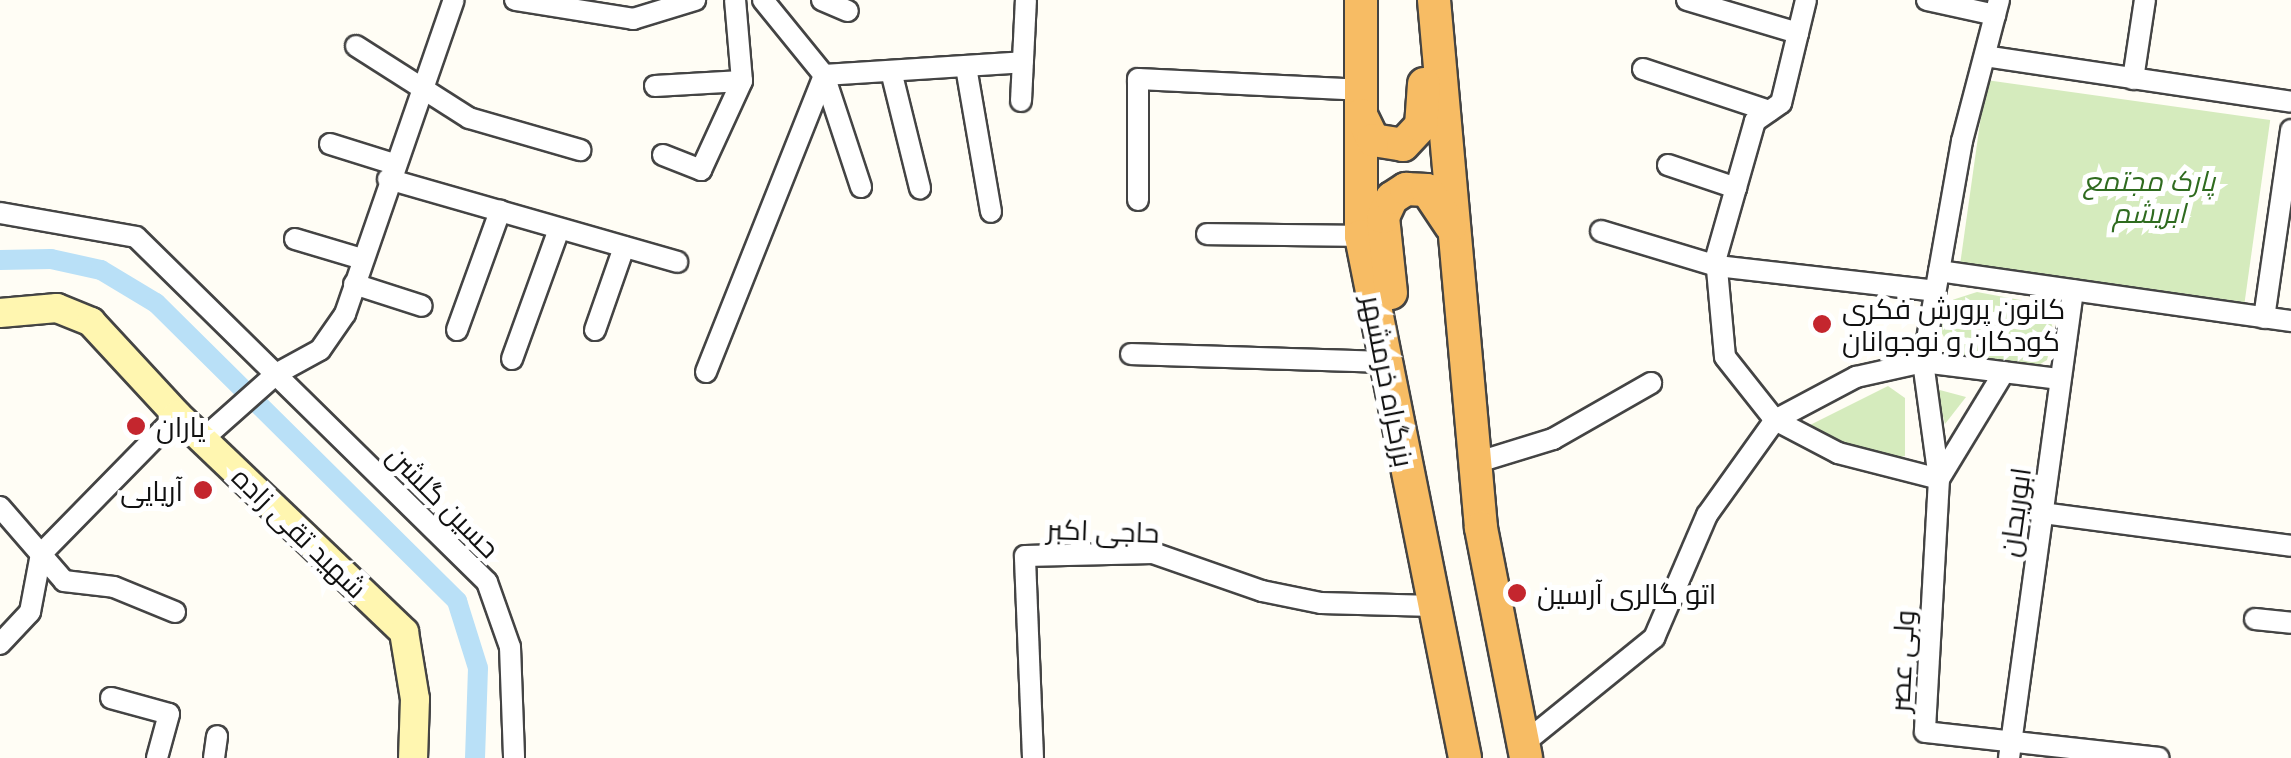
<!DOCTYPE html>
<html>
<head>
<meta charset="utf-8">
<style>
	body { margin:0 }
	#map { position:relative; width:2291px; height:758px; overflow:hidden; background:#fffdf5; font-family:"Playfair Display",Cairo,serif }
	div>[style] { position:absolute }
	.green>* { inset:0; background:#d5ebbd; transform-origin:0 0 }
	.canal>* { height:20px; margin:-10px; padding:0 10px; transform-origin:10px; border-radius:10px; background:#b9e0f7 }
	.roads { filter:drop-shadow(2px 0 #444) drop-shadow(-2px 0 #444) drop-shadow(0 2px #444) drop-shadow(0 -2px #444) }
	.minor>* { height:20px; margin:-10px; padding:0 10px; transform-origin:10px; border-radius:10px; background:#fff }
	.secondary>* { height:28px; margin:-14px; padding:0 14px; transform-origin:14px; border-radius:14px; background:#fff6b0 }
	.trunk>* { height:32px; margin:-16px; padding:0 16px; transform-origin:16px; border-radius:16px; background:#f7bc64 }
	.dots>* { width:28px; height:28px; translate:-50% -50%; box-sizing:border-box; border:5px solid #fff; border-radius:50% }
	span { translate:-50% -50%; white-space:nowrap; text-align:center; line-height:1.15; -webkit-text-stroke:10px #fff; paint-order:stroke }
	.park-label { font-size:28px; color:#2f6b1f; font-style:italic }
	.poi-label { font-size:28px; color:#111 }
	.left { translate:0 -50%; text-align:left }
	.right { translate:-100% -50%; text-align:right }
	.street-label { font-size:28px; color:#111 }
</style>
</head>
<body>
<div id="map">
	<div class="green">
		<i style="left:1986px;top:80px;width:287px;height:184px;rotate:8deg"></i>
		<i style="clip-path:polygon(1977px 292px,2031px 302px,2047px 312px,2054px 331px,2047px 360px,2035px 367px,1955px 356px,1940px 330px,1941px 314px,1949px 301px)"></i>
		<i style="clip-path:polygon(1888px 386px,1905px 398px,1905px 456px,1887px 460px,1847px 450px,1808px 426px)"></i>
		<i style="clip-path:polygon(1936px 389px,1966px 397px,1945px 424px)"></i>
	</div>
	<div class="canal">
		<i style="left:0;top:260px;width:51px;rotate:-1.1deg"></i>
		<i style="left:51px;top:259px;width:51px;rotate:12.4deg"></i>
		<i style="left:101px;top:270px;width:64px;rotate:31deg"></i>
		<i style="left:156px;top:303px;width:424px;rotate:44.7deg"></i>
		<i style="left:457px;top:601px;width:70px;rotate:72.6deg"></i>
		<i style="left:478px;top:668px;width:90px;rotate:91.9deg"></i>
	</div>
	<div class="roads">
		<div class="minor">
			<i style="left:515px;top:0;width:120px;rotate:9.1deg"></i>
			<i style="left:633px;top:19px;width:65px;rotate:-17deg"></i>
			<i style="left:763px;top:0;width:97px;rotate:50.9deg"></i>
			<i style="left:824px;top:75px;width:199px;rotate:-3.7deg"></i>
			<i style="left:822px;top:0;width:28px;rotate:23deg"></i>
			<i style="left:1687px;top:0;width:116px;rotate:16.6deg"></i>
			<i style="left:1806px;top:0;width:106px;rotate:103.6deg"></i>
			<i style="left:1781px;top:103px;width:32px;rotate:145deg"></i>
			<i style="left:1755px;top:121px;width:142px;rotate:105.9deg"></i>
			<i style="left:1716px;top:258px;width:99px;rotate:84.8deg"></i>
			<i style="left:1725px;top:357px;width:80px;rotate:51.6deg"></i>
			<i style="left:1775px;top:420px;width:71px;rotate:27.6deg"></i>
			<i style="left:1838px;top:453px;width:104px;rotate:14.4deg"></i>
			<i style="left:1927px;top:0;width:70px;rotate:12.4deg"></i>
			<i style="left:1999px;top:0;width:146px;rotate:104.7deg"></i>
			<i style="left:1962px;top:141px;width:224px;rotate:100deg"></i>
			<i style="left:1923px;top:362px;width:118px;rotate:82.2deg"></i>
			<i style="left:1939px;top:479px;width:253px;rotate:93.2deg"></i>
			<i style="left:1925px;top:732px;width:235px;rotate:6.3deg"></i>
			<i style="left:356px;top:46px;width:134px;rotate:32.5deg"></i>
			<i style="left:469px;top:118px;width:116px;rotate:16.1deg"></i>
			<i style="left:1985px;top:56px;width:309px;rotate:8.5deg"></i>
			<i style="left:966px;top:67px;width:147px;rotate:80.2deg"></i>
			<i style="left:1643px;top:69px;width:133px;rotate:18.4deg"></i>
			<i style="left:891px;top:71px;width:121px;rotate:76.1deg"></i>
			<i style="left:824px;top:75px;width:118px;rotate:71.7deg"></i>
			<i style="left:2133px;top:79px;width:80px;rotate:-81.4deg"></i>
			<i style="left:655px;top:86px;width:87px;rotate:-3.3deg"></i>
			<i style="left:1021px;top:101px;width:101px;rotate:-87.2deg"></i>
			<i style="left:330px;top:144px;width:67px;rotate:17.4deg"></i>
			<i style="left:663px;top:155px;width:41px;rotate:21.5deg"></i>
			<i style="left:701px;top:170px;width:98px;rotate:-65.3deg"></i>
			<i style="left:742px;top:81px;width:81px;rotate:-94.9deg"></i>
			<i style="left:1668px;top:165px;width:72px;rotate:18.7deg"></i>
			<i style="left:388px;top:179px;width:301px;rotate:16deg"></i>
			<i style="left:1138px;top:200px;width:121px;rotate:-90deg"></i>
			<i style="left:1138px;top:79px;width:222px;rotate:2.8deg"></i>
			<i style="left:0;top:213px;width:138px;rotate:10deg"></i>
			<i style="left:136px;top:237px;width:492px;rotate:44.5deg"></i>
			<i style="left:487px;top:582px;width:69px;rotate:70.5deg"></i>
			<i style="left:510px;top:647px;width:111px;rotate:87.9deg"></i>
			<i style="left:1601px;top:231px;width:121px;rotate:16.8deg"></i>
			<i style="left:1717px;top:266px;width:219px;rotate:6.5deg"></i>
			<i style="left:1207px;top:234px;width:154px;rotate:0.7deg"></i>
			<i style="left:295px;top:239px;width:70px;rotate:16.6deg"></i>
			<i style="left:1939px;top:271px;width:356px;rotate:8.1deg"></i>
			<i style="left:354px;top:284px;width:71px;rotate:17.9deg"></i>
			<i style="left:2264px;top:318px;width:190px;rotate:-81.8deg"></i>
			<i style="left:457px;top:330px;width:127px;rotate:-70.1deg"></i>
			<i style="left:595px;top:330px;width:88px;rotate:-70.7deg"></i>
			<i style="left:1131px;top:354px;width:254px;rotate:1.8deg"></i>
			<i style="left:512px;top:359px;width:138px;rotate:-70.1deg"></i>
			<i style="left:706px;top:372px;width:320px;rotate:-68.3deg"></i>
			<i style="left:204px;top:438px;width:96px;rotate:-41.6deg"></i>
			<i style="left:276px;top:374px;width:50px;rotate:-28.6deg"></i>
			<i style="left:320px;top:350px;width:44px;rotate:-55.2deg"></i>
			<i style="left:345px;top:314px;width:332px;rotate:-70.9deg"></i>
			<i style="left:1475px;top:463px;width:82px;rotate:-17.1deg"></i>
			<i style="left:1553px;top:439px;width:113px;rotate:-29.7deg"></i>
			<i style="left:1939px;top:479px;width:125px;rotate:-58.7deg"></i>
			<i style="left:0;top:507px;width:98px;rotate:49.1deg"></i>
			<i style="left:64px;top:581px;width:50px;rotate:6.8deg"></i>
			<i style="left:114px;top:587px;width:66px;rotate:22.3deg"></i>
			<i style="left:2042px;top:513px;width:251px;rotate:7.5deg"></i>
			<i style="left:2255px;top:619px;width:36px;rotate:6deg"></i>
			<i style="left:0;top:644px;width:44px;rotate:-46.8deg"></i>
			<i style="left:30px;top:612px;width:59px;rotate:-79.3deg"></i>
			<i style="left:41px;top:554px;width:194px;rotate:-45.6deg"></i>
			<i style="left:111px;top:698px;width:60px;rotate:15.4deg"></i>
			<i style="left:169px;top:714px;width:46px;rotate:105.3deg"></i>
			<i style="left:1523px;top:744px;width:169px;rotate:-39deg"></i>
			<i style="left:1654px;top:638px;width:134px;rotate:-66.7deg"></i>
			<i style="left:1707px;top:515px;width:117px;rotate:-54.4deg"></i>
			<i style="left:1775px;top:420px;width:92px;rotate:-28deg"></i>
			<i style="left:1856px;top:377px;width:69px;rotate:-12.6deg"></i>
			<i style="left:1923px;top:362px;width:138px;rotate:7.1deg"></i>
			<i style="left:214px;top:758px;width:22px;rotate:-82deg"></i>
			<i style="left:1033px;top:758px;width:202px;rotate:-92.3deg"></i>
			<i style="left:1025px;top:556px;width:128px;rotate:-1.3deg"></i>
			<i style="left:1153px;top:553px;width:115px;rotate:19.2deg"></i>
			<i style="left:1262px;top:591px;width:60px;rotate:11.5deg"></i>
			<i style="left:1321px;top:603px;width:113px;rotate:1.5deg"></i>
			<i style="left:2009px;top:758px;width:472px;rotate:-82.2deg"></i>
		</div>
		<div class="secondary">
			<i style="left:0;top:313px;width:57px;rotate:-5deg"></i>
			<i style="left:57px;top:308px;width:37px;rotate:22deg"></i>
			<i style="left:91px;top:322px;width:127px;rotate:47.2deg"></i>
			<i style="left:177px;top:415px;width:314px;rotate:43.7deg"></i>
			<i style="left:404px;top:632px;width:68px;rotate:80.7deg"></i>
			<i style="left:415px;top:699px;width:59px;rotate:91.9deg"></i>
		</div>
		<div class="trunk">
			<i style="left:1361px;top:0;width:236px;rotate:90deg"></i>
			<i style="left:1361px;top:236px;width:532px;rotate:78.73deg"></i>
			<i style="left:1434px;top:0;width:530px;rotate:84.91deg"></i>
			<i style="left:1481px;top:528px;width:234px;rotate:78.9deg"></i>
			<i style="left:1361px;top:115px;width:28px;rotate:64deg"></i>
			<i style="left:1373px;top:140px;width:30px;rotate:9deg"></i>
			<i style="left:1403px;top:145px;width:26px;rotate:-47deg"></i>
			<i style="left:1421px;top:126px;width:42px;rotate:-85.9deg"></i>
			<i style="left:1391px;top:293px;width:76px;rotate:-96deg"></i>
			<i style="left:1383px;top:217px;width:21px;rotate:-65deg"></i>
			<i style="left:1392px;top:198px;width:17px;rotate:-33deg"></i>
			<i style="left:1406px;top:189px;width:21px;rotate:3deg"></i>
			<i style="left:1427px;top:190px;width:43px;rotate:56.3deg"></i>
		</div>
	</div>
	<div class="dots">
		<i style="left:1822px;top:324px;background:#c4262e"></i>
		<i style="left:136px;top:426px;background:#c4262e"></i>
		<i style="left:203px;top:490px;background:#c4262e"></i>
		<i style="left:1517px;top:593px;background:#c4262e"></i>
	</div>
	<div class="park-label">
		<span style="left:2149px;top:196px">پارک مجتمع<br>ابریشم</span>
	</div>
	<div class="poi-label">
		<span class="left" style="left:1842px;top:324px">کانون پرورش فکری<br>کودکان و نوجوانان</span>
		<span class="left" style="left:156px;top:426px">یاران</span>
		<span class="right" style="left:183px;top:490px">آریایی</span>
		<span class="left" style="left:1537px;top:593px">اتو گالری آرسین</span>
	</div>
	<div class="street-label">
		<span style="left:1389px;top:381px;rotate:79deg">بزرگراه خرمشهر</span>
		<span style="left:444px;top:501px;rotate:45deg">حسین گلشن</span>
		<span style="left:2014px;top:512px;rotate:-82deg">ابوریحان</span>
		<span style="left:1103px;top:530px;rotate:2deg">حاجی اکبر</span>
		<span style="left:300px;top:532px;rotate:44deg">شهید تقی زاده</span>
		<span style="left:1901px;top:661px;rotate:-87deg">ولی عصر</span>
	</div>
</div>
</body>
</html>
